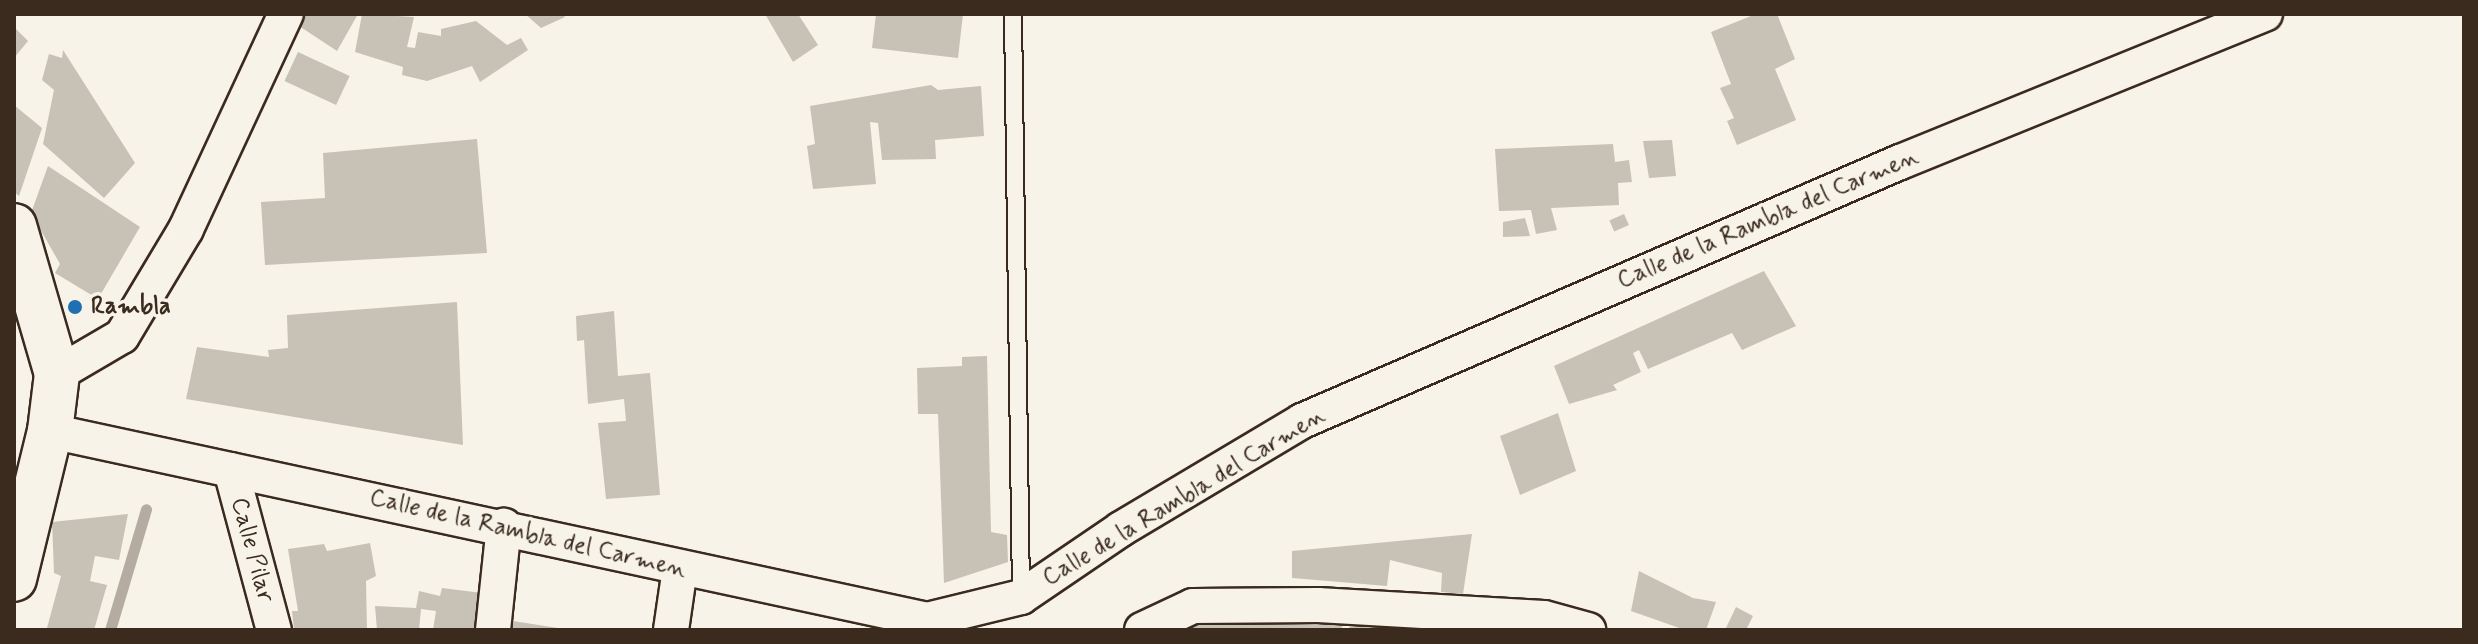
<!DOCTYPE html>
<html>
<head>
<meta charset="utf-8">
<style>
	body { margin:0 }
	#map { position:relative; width:2478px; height:644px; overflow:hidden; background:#f7f3e8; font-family:Mynerve,sans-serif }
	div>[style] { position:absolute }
	.stream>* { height:11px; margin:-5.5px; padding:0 5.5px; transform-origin:5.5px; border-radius:5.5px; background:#b4aca0 }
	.building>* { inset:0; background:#c8c1b6; transform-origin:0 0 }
	.roads { filter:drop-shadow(2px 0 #3b2a1e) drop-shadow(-2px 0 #3b2a1e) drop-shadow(0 2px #3b2a1e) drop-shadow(0 -2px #3b2a1e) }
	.service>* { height:16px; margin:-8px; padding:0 8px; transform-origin:8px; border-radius:8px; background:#f7f3e8 }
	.minor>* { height:34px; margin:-17px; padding:0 17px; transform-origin:17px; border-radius:17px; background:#f7f3e8 }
	.secondary>* { height:44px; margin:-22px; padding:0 22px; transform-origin:22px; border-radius:22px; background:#f7f3e8 }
	.dots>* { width:22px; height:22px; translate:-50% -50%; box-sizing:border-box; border:4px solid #f7f3e8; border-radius:50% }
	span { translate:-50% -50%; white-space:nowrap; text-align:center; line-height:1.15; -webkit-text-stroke:7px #f7f3e8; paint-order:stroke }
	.street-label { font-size:24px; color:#3b2a1e }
	.poi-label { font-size:24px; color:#3b2a1e; font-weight:700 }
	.left { translate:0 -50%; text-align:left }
	.frame { position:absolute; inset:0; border:16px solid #3b2a1e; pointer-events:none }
</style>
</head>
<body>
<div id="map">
	<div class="stream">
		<i style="left:110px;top:630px;width:126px;rotate:-73.4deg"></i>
	</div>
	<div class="building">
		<i style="clip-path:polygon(304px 14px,358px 14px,337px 51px,296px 24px)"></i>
		<i style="clip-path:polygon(362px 14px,414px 17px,407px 47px,415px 48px,418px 32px,441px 36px,441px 29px,476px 21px,507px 45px,521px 38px,528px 50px,480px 82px,472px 66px,427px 81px,402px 75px,403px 67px,355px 52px)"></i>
		<i style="clip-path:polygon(525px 14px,562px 14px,565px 17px,541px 28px)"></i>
		<i style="clip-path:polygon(765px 14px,798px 14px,818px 45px,793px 62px)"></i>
		<i style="clip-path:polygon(876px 14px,963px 14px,958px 58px,872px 48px)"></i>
		<i style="clip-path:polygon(1756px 14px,1777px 14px,1795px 59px,1775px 69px,1796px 120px,1737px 145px,1727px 121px,1734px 118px,1720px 88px,1731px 84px,1711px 32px)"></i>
		<i style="clip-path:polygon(14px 27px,28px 41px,14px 58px)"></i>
		<i style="clip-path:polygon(63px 50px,135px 163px,104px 198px,43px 144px,54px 90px,42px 80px,49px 54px,62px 58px)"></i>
		<i style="left:298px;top:52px;width:57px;height:32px;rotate:25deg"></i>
		<i style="clip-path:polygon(931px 85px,938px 90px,981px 86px,984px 136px,935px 140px,936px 159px,882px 160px,878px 123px,870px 122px,876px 184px,813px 189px,807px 146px,815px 144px,810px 106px)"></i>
		<i style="clip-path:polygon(14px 105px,42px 128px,19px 196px,14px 192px)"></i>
		<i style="clip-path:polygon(477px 139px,487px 253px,265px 265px,261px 202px,325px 198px,323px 153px)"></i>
		<i style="clip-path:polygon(1672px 140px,1676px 176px,1649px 178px,1643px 141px)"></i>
		<i style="clip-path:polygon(1613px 144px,1615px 162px,1629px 160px,1632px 182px,1618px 183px,1619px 205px,1551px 208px,1557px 230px,1536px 234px,1531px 210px,1499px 211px,1495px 149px)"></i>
		<i style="clip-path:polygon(48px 166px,140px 227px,98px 299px,55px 273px,60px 264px,31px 213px)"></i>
		<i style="left:1624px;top:214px;width:12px;height:16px;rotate:66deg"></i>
		<i style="clip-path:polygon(1525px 218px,1530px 236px,1503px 237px,1503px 222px)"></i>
		<i style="clip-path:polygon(1764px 271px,1796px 326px,1742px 350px,1732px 333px,1648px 369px,1639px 350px,1633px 353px,1641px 372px,1613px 385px,1617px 390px,1569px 404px,1554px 366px)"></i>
		<i style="clip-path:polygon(457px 302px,463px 445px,186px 399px,197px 347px,269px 357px,268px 350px,288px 348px,287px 315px)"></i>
		<i style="clip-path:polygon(614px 311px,618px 376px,650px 373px,660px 495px,606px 499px,598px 423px,626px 421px,624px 399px,588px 404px,584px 340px,577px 341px,576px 316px)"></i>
		<i style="clip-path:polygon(987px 356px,991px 532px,1007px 535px,1008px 562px,944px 583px,938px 414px,918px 414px,917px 368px,962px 366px,962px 357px)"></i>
		<i style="clip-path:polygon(1558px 413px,1576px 471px,1520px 495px,1500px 436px)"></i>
		<i style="clip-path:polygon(128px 514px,119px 560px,95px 556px,90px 581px,107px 585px,94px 630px,47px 628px,61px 576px,54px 573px,52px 522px)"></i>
		<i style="clip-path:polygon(1472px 534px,1463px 594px,1441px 592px,1442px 573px,1390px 560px,1387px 586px,1292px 578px,1292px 551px)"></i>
		<i style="clip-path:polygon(370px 543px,376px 576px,366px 581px,367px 630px,294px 630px,292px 611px,298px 611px,288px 549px,324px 544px,327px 551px)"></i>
		<i style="clip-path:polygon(1639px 571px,1693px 598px,1716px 602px,1706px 630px,1685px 630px,1631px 611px)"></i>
		<i style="clip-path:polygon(442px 588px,490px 594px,484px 630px,433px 630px,436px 611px,421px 609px,419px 630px,377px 630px,375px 606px,416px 608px,419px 591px,440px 596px)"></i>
		<i style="clip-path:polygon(1736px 607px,1753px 616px,1746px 630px,1725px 630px)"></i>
		<i style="clip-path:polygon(1351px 614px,1505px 630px,1349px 630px)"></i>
		<i style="clip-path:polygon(1343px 615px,1342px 630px,1181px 630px,1189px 619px)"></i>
		<i style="clip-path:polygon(500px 619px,558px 628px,558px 630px,498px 630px)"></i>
	</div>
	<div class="roads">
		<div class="service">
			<i style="left:1013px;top:14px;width:582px;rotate:89.21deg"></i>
		</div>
		<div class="minor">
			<i style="left:57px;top:374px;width:75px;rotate:-30.3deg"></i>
			<i style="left:122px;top:336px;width:125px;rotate:-59.1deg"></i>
			<i style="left:186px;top:229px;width:237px;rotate:-65.1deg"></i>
			<i style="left:50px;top:431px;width:897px;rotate:12.16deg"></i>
			<i style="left:927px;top:620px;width:97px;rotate:-13.7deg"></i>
			<i style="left:1021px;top:597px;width:121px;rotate:-34.2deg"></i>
			<i style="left:1121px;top:529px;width:211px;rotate:-30.8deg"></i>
			<i style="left:1302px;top:421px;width:652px;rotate:-23.42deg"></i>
			<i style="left:1900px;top:162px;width:394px;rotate:-22.1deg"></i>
			<i style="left:231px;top:470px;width:166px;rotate:75deg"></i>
			<i style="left:493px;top:630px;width:105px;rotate:-84deg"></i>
			<i style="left:671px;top:630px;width:63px;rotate:-81.7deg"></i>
			<i style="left:1142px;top:630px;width:56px;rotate:-25.2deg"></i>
			<i style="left:1193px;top:606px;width:125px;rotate:-0.5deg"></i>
			<i style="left:1318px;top:605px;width:226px;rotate:3.3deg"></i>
			<i style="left:1544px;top:618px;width:46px;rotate:15.3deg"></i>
		</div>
		<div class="secondary">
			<i style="left:14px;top:226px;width:154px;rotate:73.8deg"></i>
			<i style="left:57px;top:374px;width:57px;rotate:97deg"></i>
			<i style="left:50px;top:431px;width:152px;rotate:103.7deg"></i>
		</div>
	</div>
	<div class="dots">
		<i style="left:75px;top:307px;background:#1f6fb2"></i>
	</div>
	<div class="street-label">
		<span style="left:1768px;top:219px;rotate:-23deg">Calle de la Rambla del Carmen</span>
		<span style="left:1184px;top:497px;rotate:-31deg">Calle de la Rambla del Carmen</span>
		<span style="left:528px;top:534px;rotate:13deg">Calle de la Rambla del Carmen</span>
		<span style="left:252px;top:550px;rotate:75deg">Calle Pilar</span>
	</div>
	<div class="poi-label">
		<span class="left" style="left:91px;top:307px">Rambla</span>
	</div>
	<div class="frame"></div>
</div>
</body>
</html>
